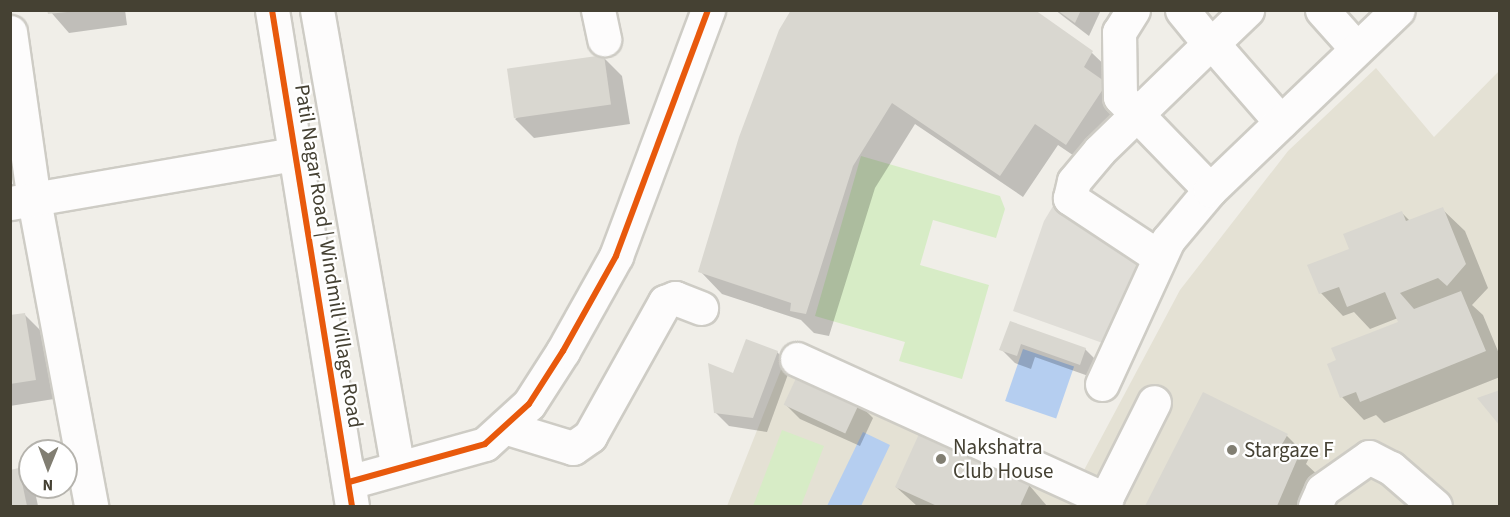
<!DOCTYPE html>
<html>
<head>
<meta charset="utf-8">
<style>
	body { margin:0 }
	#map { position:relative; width:1510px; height:517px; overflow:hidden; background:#f0eee8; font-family:"Source Sans 3",sans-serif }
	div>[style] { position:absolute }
	.residential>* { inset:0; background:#e4e1d4 }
	.green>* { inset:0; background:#d7ecc6 }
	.parking>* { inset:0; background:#dfddd7 }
	.water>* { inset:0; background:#b5cef0; transform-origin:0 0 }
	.shadow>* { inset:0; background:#0003 }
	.building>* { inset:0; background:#d9d7d0; transform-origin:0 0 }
	.roads { filter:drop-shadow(2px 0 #ceccc5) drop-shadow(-2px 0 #ceccc5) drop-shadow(0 2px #ceccc5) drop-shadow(0 -2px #ceccc5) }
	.minor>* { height:33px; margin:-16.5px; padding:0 16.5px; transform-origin:16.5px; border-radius:16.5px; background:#fdfcfc }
	.cycleway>* { height:6px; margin:-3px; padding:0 3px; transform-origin:3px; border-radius:3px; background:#e8590c }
	.dots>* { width:16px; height:16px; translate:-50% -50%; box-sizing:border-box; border:3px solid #fff; border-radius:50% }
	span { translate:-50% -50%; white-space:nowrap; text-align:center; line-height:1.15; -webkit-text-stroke:4.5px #fff; paint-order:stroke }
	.street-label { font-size:21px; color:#454133 }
	.poi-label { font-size:21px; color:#454133 }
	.left { translate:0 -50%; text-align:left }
	.frame { position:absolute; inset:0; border:12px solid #454133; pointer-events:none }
	.north { position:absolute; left:18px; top:439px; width:60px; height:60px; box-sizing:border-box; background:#fff; border:2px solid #b5b3ad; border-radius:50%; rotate:181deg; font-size:16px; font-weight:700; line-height:24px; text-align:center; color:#454133 }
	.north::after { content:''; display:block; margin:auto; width:21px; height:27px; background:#817e72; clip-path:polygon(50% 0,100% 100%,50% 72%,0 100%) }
</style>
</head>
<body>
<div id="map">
	<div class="residential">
		<i style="clip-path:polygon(1376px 68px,1434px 137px,1499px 71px,1499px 506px,727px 506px,792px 342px,1083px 472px,1180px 290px,1288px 151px)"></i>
	</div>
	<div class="green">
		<i style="clip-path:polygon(861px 156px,1000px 196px,1005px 209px,996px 238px,933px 220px,920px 265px,989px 285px,962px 379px,899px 361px,905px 342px,815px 316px)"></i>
		<i style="clip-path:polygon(782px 430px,824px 446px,801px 506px,753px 506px)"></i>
	</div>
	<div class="parking">
		<i style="clip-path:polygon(1059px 196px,1153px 261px,1111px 346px,1013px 311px,1044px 221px)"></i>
	</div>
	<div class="water">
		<i style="left:1023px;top:349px;width:54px;height:55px;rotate:19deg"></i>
		<i style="clip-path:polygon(863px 432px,890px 445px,861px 506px,827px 506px)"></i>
	</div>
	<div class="shadow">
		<i style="clip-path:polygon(49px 10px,125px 10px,127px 25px,69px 33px)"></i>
		<i style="clip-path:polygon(1033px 10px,1092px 53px,1115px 75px,1129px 106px,1089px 166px,1058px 145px,1023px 197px,915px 124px,875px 188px,829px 336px,814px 333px,801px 320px,722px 294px,700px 271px,741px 137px)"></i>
		<i style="clip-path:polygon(1055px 10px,1101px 10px,1089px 36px)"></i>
		<i style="clip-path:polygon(603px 57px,622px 76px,630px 124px,534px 138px,515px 119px)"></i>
		<i style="clip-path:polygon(1442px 209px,1465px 231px,1488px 288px,1472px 305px,1483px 315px,1500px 356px,1500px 377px,1384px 423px,1376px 415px,1364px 420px,1342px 397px,1400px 323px,1398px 318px,1370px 329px,1354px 312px,1343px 316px,1321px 293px,1309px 266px,1351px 249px,1402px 213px,1410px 221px)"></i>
		<i style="clip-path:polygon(25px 315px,44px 334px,54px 399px,10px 406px,10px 317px)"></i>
		<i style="clip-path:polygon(1010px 323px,1085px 349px,1099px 363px,1094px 378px,1035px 357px,1031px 369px,1015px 363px,1001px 349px)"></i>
		<i style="clip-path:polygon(777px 352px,791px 366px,767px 432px,729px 426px,715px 412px,734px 375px)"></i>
		<i style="clip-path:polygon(1204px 394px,1287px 436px,1309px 458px,1306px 464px,1321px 478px,1308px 506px,1147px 506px)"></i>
		<i style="clip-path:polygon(859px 404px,873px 418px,860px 446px,800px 419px,786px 405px)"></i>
		<i style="clip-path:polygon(19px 469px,34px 487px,38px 506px,10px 506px,10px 471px)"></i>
		<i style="clip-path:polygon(1029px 485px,1047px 506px,917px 506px,896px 487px)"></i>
	</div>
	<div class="building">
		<i style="clip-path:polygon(47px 10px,67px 10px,67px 12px,48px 14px)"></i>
		<i style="clip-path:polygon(791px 10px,1035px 10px,1093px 51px,1084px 67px,1107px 83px,1066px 145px,1035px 124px,1000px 176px,892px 103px,853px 166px,806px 314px,790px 311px,791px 303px,698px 272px,739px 137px,779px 30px)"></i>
		<i style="clip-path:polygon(1057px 10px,1081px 10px,1075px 23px)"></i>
		<i style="left:604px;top:55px;width:50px;height:98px;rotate:82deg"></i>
		<i style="clip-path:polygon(1443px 207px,1466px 264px,1447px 286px,1438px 278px,1400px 293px,1414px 309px,1461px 291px,1486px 351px,1360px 402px,1356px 392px,1340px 398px,1327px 364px,1336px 360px,1331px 348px,1398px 322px,1385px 292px,1347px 307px,1339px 287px,1319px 294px,1307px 265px,1349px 249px,1343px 234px,1402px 211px,1406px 221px)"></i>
		<i style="clip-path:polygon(25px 313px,36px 380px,10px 384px,10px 315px)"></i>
		<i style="clip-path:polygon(1010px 321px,1086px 348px,1080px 365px,1021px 344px,1017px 356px,999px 350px)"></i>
		<i style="clip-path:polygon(746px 339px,778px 351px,753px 418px,714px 413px,708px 363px,733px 373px)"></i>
		<i style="left:798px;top:374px;width:68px;height:34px;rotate:25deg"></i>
		<i style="clip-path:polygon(1500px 390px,1500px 426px,1477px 398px)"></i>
		<i style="clip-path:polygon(1203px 392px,1288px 434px,1281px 446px,1299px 455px,1277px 506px,1145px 506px)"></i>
		<i style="clip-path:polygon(919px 434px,1030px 484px,1020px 506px,937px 506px,895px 487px)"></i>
		<i style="clip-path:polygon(19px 468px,27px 506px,10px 506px,10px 470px)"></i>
	</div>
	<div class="roads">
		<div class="minor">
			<i style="left:272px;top:10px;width:502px;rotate:80.84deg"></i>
			<i style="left:317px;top:10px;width:463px;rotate:80deg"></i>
			<i style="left:598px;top:10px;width:30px;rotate:78deg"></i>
			<i style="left:1133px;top:10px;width:26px;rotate:122deg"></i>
			<i style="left:1119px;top:32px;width:65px;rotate:89.1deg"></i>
			<i style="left:1120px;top:97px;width:129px;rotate:45.9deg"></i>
			<i style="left:1182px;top:10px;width:36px;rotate:51deg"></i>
			<i style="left:1322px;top:10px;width:51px;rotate:48.2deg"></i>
			<i style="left:10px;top:32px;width:170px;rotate:81.9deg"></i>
			<i style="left:34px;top:200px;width:311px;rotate:79.4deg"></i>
			<i style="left:1217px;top:39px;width:42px;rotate:-44deg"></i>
			<i style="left:1219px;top:51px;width:94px;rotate:48.9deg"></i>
			<i style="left:10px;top:203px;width:289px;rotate:-9.8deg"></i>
			<i style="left:1159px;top:257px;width:107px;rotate:-146.5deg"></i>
			<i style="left:1070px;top:198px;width:17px;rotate:-77deg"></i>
			<i style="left:1074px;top:181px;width:39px;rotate:-50deg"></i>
			<i style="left:1099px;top:151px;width:144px;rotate:-44.2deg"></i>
			<i style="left:797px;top:359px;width:340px;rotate:24.5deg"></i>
			<i style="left:1102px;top:384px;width:158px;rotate:-65.4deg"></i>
			<i style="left:1168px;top:240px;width:65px;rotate:-50deg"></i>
			<i style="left:1210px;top:190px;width:260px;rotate:-43.8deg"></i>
			<i style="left:504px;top:427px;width:72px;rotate:16.9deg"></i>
			<i style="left:573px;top:448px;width:21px;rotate:-35deg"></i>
			<i style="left:590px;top:436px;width:154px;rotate:-60.8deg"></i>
			<i style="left:665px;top:302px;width:11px;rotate:-22deg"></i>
			<i style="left:675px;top:298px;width:28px;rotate:21deg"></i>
			<i style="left:349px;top:482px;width:141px;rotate:-15.6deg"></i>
			<i style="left:485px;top:444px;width:59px;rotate:-42.3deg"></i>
			<i style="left:529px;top:404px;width:63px;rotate:-57.3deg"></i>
			<i style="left:563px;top:351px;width:109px;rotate:-60.8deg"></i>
			<i style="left:616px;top:256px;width:263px;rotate:-69.5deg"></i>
			<i style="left:1102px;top:506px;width:116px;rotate:-63.4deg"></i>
			<i style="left:1315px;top:506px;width:17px;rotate:-66deg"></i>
			<i style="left:1322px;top:490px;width:57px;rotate:-35.1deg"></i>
			<i style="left:1369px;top:457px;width:25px;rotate:27deg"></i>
			<i style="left:1391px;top:468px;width:58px;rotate:40.8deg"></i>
		</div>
	</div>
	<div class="cycleway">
		<i style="left:272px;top:10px;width:502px;rotate:80.84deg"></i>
		<i style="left:349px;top:482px;width:141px;rotate:-15.6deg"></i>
		<i style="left:485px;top:444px;width:59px;rotate:-42.3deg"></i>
		<i style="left:529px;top:404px;width:63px;rotate:-57.3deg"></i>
		<i style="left:563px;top:351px;width:109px;rotate:-60.8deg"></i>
		<i style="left:616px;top:256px;width:263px;rotate:-69.5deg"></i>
	</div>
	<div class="dots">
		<i style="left:1232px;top:450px;background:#817e72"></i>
		<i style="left:941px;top:459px;background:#817e72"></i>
	</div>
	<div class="street-label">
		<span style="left:329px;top:256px;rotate:81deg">Patil Nagar Road | Windmill Village Road</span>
	</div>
	<div class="poi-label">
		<span class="left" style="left:953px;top:459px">Nakshatra<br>Club House</span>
		<span class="left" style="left:1244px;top:450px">Stargaze F</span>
	</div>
	<div class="frame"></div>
	<div class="north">N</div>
</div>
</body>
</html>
